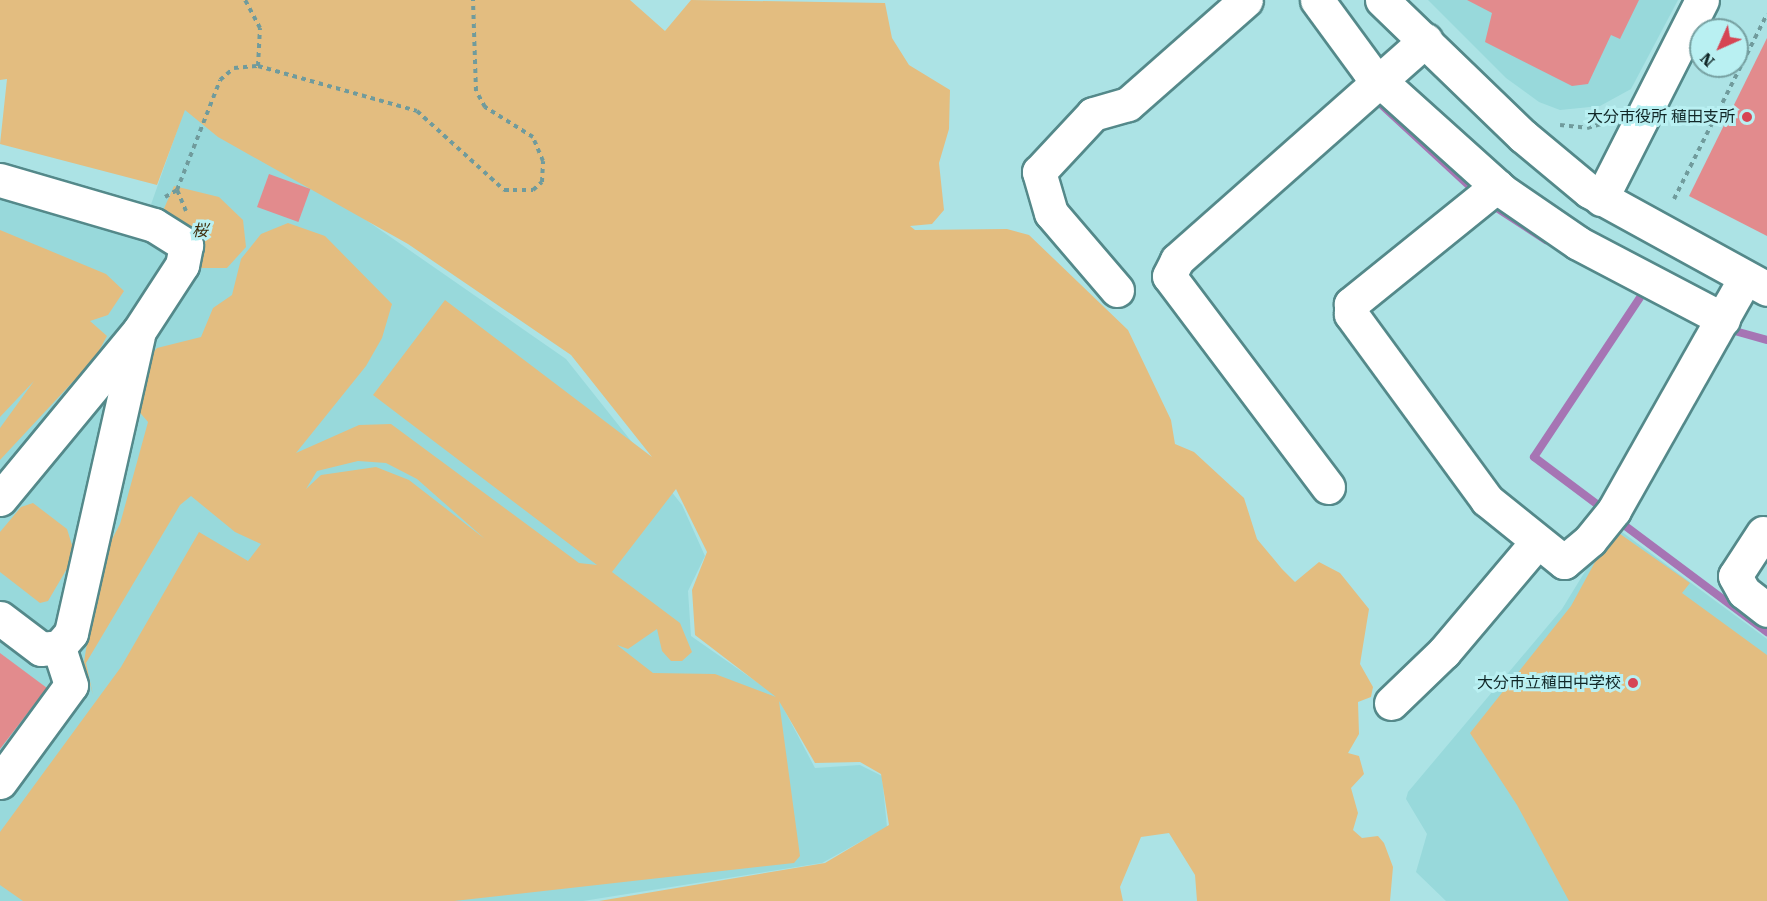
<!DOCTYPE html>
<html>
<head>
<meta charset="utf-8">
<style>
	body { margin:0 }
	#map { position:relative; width:1767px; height:901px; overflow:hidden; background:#ace3e5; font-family:"Roboto Serif","Noto Sans JP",serif }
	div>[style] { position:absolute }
	.built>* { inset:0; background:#98d9db }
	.green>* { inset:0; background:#e3bd80 }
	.stream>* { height:8px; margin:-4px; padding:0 4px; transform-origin:4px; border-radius:4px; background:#a675b4 }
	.building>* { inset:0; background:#e28b8d; transform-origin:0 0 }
	.path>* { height:4px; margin-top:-2px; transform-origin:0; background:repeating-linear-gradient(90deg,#709b9c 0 4.5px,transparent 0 9px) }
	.roads { filter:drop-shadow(2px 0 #54898a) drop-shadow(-2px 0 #54898a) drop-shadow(0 2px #54898a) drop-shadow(0 -2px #54898a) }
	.minor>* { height:33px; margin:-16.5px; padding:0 16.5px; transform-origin:16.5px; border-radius:16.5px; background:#fff }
	.dots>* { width:16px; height:16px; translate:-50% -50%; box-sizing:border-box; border:3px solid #b9f0f2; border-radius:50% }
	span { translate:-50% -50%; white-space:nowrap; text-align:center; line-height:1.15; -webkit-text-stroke:6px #b9f0f2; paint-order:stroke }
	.poi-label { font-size:16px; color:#112727 }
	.right { translate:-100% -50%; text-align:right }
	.park-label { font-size:16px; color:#3d2a08; font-style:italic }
	.north { position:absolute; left:1689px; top:18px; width:60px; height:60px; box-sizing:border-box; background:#b9f0f2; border:2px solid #76a0a1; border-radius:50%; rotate:225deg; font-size:16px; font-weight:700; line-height:24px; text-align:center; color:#112727 }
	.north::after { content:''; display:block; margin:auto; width:21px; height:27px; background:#d64554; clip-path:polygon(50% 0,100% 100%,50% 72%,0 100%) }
</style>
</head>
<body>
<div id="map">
	<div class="built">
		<i style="clip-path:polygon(1428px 0,1678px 0,1631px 89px,1600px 106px,1560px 110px,1539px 102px,1506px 78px)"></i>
		<i style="clip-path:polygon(186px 105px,274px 156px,566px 359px,682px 505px,705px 556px,688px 591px,691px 636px,777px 696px,815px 768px,860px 765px,882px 776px,887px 827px,822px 863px,583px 901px,0 901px,0 199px,141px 233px)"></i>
		<i style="clip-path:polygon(1618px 529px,1767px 639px,1767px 901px,1446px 901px,1416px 872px,1427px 834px,1406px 799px,1408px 792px,1562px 609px,1608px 534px)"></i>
	</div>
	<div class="green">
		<i style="clip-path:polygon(evenodd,0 0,630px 0,665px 31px,691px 0,885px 3px,892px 38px,909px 65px,950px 90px,949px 129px,939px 163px,944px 210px,932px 224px,910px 226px,915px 230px,1007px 229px,1029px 235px,1128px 330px,1171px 420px,1175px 444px,1194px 452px,1244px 498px,1257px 539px,1282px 569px,1295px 582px,1319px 562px,1340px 573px,1369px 609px,1360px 664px,1373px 687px,1371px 697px,1358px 702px,1359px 734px,1348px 753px,1359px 756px,1364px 774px,1351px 788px,1358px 813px,1353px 830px,1362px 838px,1378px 836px,1384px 843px,1393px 867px,1390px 901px,1197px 901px,1195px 875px,1169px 833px,1141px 837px,1120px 887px,1123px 901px,599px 901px,825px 863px,889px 825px,881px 774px,860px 762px,815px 763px,779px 701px,800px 856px,794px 863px,454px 901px,23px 901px,0 885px,0 832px,121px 667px,199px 532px,248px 561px,261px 544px,235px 532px,191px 496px,180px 505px,86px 663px,93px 695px,84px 662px,100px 562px,120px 524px,148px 422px,136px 408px,141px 366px,157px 348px,201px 337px,213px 308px,232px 295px,241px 259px,261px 234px,288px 223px,325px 236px,392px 304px,382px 338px,366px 366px,296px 453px,359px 425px,391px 424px,579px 563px,597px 565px,373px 395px,445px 300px,652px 457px,571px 355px,408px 244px,218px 137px,185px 110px,157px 185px,0 144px,7px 79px,0 80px,0 0,358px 461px,386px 463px,417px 479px,485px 539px,409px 480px,376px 467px,321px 475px,306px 489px,317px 471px,358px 461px,0 0,676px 489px,707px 552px,692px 590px,695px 635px,776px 697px,715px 674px,653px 673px,617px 645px,628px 649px,657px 629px,662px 651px,671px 661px,682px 661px,692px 652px,680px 623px,612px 572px,676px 489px)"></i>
		<i style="clip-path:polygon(174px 186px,219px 197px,243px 220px,246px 247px,227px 268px,188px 268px,162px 213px)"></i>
		<i style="clip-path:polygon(0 230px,106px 274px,124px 291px,108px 315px,90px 321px,107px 336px,95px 358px,0 460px,0 428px,34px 381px,0 417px)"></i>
		<i style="clip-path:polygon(33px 503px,67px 529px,75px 555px,48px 601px,40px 603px,0 572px,0 532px,21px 507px)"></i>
		<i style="clip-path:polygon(1613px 529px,1690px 583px,1682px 593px,1767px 655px,1767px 901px,1569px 901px,1517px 805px,1470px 733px,1571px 606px)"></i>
	</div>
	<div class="stream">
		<i style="left:1372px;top:96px;width:143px;rotate:42.7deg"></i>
		<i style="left:1489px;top:203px;width:68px;rotate:33deg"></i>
		<i style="left:1724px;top:328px;width:45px;rotate:15.6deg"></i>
		<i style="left:1606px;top:511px;width:90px;rotate:-143.1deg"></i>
		<i style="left:1534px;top:457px;width:197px;rotate:-56.4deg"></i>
		<i style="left:1616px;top:519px;width:189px;rotate:36.8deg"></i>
	</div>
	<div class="building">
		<i style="clip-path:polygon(1467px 0,1639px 0,1620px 39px,1611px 35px,1588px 84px,1572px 86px,1485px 42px,1492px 13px)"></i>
		<i style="clip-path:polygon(1767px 38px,1767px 236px,1689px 196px)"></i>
		<i style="left:269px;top:174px;width:44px;height:35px;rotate:20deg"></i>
		<i style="clip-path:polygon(0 653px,47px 688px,0 749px)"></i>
	</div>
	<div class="path">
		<i style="left:258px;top:66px;width:165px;rotate:15.8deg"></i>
		<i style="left:417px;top:111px;width:118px;rotate:42.2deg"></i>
		<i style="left:504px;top:190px;width:29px"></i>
		<i style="left:533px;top:190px;width:12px;rotate:-42deg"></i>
		<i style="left:542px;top:182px;width:21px;rotate:-87deg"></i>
		<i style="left:543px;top:161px;width:26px;rotate:-113deg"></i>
		<i style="left:533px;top:137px;width:57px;rotate:-148deg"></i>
		<i style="left:485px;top:107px;width:18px;rotate:-119deg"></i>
		<i style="left:476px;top:91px;width:91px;rotate:-91.9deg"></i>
		<i style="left:1560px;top:125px;width:27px;rotate:6deg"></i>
		<i style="left:1587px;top:128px;width:19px;rotate:-16deg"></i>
		<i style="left:165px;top:197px;width:14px;rotate:-30deg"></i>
		<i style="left:1674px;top:199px;width:207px;rotate:-63.3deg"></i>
		<i style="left:186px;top:211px;width:23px;rotate:-113deg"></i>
		<i style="left:177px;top:190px;width:118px;rotate:-68.6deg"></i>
		<i style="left:220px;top:80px;width:18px;rotate:-41deg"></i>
		<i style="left:234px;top:68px;width:24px;rotate:-5deg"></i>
		<i style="left:258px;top:66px;width:38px;rotate:-87deg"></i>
		<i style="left:260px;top:28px;width:32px;rotate:-118deg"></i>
	</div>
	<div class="roads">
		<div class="minor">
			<i style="left:1317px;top:0;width:88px;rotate:53.8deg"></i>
			<i style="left:1369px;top:71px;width:178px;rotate:42deg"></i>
			<i style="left:1501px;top:190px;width:93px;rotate:34.5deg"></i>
			<i style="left:1578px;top:243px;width:164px;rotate:27.7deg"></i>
			<i style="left:1382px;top:0;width:196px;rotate:44deg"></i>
			<i style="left:1523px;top:136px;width:86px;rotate:39.8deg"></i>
			<i style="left:1589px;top:191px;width:203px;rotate:28.8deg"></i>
			<i style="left:0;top:180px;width:160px;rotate:16.3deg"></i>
			<i style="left:154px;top:225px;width:38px;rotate:32deg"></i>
			<i style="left:186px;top:245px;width:20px;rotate:101deg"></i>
			<i style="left:182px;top:265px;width:79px;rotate:123.1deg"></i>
			<i style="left:139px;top:331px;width:218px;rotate:129.6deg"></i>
			<i style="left:1497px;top:186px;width:188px;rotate:141.1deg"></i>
			<i style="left:1351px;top:304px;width:10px;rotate:90deg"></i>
			<i style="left:1351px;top:314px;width:230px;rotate:53.8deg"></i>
			<i style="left:1487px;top:500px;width:99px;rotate:38.8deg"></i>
			<i style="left:1564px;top:562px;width:34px;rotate:-40deg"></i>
			<i style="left:1590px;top:540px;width:38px;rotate:-51deg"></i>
			<i style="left:1614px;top:510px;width:266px;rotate:-60.5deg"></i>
			<i style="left:1601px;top:199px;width:223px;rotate:-63.1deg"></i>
			<i style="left:1117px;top:290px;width:101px;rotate:-130.6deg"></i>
			<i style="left:1051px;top:213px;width:43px;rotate:-106.3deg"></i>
			<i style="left:1039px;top:172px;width:79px;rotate:-47deg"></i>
			<i style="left:1093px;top:114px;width:36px;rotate:-16deg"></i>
			<i style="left:1128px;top:104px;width:157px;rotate:-41.4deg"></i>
			<i style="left:1328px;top:487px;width:264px;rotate:-127deg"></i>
			<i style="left:1169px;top:276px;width:18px;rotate:-63deg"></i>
			<i style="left:1177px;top:260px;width:332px;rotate:-41.5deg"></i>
			<i style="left:1763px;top:533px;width:51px;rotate:123.1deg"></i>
			<i style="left:1735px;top:576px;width:18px;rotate:61deg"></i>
			<i style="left:1744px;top:592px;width:29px;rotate:38deg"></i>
			<i style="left:0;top:618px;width:51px;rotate:37.1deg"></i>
			<i style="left:41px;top:649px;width:18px;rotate:-6deg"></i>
			<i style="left:59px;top:647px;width:18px;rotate:-49deg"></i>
			<i style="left:71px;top:633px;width:304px;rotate:-77.3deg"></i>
			<i style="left:1391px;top:703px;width:74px;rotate:-43.9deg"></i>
			<i style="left:1444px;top:652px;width:144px;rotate:-49.8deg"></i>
			<i style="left:0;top:782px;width:120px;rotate:-53.8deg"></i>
			<i style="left:71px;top:685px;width:40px;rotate:-108deg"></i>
		</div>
	</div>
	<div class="dots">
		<i style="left:1747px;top:117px;background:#d64554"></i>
		<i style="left:1633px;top:683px;background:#d64554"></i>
	</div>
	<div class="poi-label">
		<span class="right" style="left:1735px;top:117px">大分市役所 稙田支所</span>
		<span class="right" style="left:1621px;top:683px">大分市立稙田中学校</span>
	</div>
	<div class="park-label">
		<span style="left:200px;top:231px">桜</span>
	</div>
	<div class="north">N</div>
</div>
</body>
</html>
